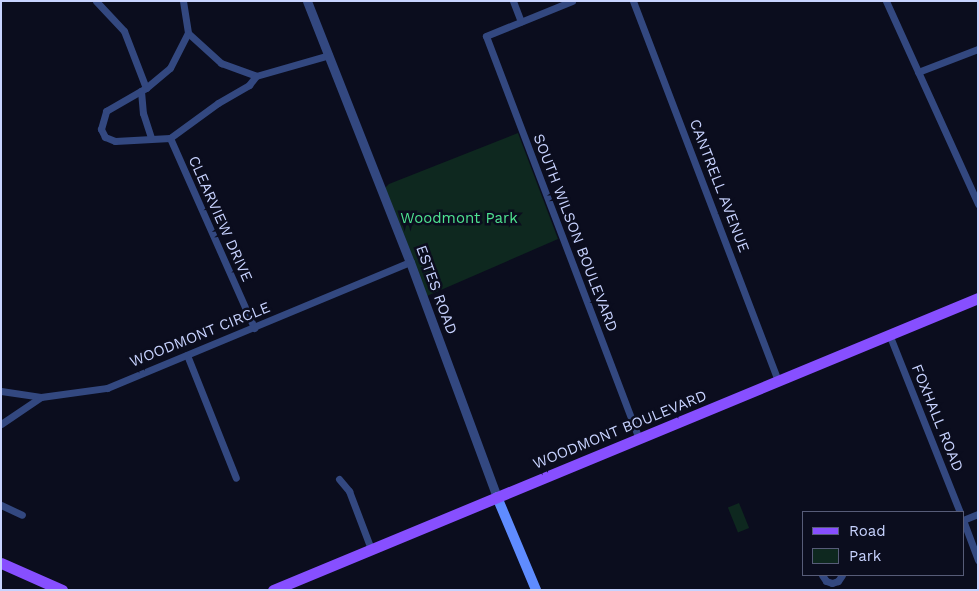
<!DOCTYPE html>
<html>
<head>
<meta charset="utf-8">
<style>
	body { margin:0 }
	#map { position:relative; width:979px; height:591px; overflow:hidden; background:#0b0d1e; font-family:"Work Sans",sans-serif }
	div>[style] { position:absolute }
	.green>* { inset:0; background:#0e281f; transform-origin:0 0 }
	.minor>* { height:7px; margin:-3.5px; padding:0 3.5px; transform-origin:3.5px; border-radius:3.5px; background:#334880 }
	.tertiary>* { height:9px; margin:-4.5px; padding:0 4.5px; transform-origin:4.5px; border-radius:4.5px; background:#334880 }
	.secondary>* { height:10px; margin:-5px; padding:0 5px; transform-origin:5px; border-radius:5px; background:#5f8cff }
	.primary>* { height:11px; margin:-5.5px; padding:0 5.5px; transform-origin:5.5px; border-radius:5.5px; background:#874fff }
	span { translate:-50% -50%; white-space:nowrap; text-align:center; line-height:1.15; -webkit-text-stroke:5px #0b0d1e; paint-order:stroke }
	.street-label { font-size:15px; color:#c8d3ff }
	.park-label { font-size:15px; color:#4fe491 }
	.frame { position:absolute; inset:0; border:2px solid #c8d3ff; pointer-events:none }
	.legend { position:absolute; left:802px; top:511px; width:162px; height:65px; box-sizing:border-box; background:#0b0d1e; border:1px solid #575c78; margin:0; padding:6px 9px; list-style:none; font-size:15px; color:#c8d3ff }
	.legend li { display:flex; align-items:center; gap:10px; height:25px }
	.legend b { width:25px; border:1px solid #575c78 }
</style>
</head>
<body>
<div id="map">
	<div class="green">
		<i style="clip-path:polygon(518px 133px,558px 239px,427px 296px,385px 188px,389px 184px)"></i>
		<i style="left:739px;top:503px;width:27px;height:12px;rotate:68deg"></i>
	</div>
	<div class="minor">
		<i style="left:96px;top:1px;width:41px;rotate:47deg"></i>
		<i style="left:124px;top:31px;width:61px;rotate:68.9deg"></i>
		<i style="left:183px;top:1px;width:32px;rotate:81deg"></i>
		<i style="left:188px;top:33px;width:45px;rotate:42.3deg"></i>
		<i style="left:221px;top:63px;width:37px;rotate:20deg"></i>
		<i style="left:256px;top:76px;width:76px;rotate:-16deg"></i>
		<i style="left:513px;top:1px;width:22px;rotate:69deg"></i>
		<i style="left:572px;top:1px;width:93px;rotate:157.9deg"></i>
		<i style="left:486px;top:36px;width:431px;rotate:69.2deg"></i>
		<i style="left:633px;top:1px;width:407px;rotate:69.1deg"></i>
		<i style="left:886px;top:1px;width:223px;rotate:65.6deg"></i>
		<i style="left:918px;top:72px;width:64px;rotate:-21deg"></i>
		<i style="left:141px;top:91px;width:22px;rotate:85deg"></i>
		<i style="left:143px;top:113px;width:26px;rotate:72deg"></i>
		<i style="left:170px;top:138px;width:55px;rotate:176.9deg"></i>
		<i style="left:115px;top:141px;width:11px;rotate:-158deg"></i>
		<i style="left:105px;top:137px;width:9px;rotate:-117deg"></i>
		<i style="left:101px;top:129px;width:19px;rotate:-74deg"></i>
		<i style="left:106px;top:111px;width:46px;rotate:-29.9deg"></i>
		<i style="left:146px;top:88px;width:31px;rotate:-40deg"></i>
		<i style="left:170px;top:68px;width:39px;rotate:-63deg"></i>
		<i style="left:170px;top:138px;width:208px;rotate:66.1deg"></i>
		<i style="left:170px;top:138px;width:59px;rotate:-36.1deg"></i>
		<i style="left:218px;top:103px;width:36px;rotate:-30deg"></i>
		<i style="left:249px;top:85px;width:11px;rotate:-52deg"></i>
		<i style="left:889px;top:334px;width:192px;rotate:68.3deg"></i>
		<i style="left:187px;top:355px;width:132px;rotate:68.3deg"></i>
		<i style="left:1px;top:391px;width:40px;rotate:8.5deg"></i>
		<i style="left:1px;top:424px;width:48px;rotate:-34deg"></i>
		<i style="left:41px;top:397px;width:67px;rotate:-7.8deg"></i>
		<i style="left:107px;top:388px;width:328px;rotate:-22.6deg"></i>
		<i style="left:339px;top:479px;width:16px;rotate:50deg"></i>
		<i style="left:349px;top:491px;width:62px;rotate:69.2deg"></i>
		<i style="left:1px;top:505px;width:23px;rotate:25deg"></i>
		<i style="left:963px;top:520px;width:43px;rotate:69.4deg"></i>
		<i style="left:963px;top:520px;width:16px;rotate:-22deg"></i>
		<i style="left:822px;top:575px;width:7px;rotate:56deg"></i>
		<i style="left:826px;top:581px;width:6px;rotate:18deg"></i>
		<i style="left:832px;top:583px;width:6px;rotate:-18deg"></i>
		<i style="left:838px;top:581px;width:7px;rotate:-56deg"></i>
	</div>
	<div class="tertiary">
		<i style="left:307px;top:1px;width:281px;rotate:68.5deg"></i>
		<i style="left:410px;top:262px;width:251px;rotate:69.7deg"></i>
	</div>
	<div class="secondary">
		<i style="left:497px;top:497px;width:101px;rotate:67.2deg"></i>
	</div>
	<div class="primary">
		<i style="left:1px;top:563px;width:67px;rotate:23.9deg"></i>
		<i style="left:273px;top:590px;width:763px;rotate:-22.5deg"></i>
	</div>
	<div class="street-label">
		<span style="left:719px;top:186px;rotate:69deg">CANTRELL AVENUE</span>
		<span style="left:220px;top:219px;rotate:66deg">CLEARVIEW DRIVE</span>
		<span style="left:575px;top:233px;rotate:69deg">SOUTH WILSON BOULEVARD</span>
		<span style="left:436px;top:290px;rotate:70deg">ESTES ROAD</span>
		<span style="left:200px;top:335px;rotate:-22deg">WOODMONT CIRCLE</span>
		<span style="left:937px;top:418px;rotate:68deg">FOXHALL ROAD</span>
		<span style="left:620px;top:430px;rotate:-22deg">WOODMONT BOULEVARD</span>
	</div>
	<div class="park-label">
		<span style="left:459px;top:219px">Woodmont Park</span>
	</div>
	<div class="frame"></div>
	<ul class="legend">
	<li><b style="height:6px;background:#874fff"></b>Road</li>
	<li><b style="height:14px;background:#0e281f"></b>Park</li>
	</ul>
</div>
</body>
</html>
